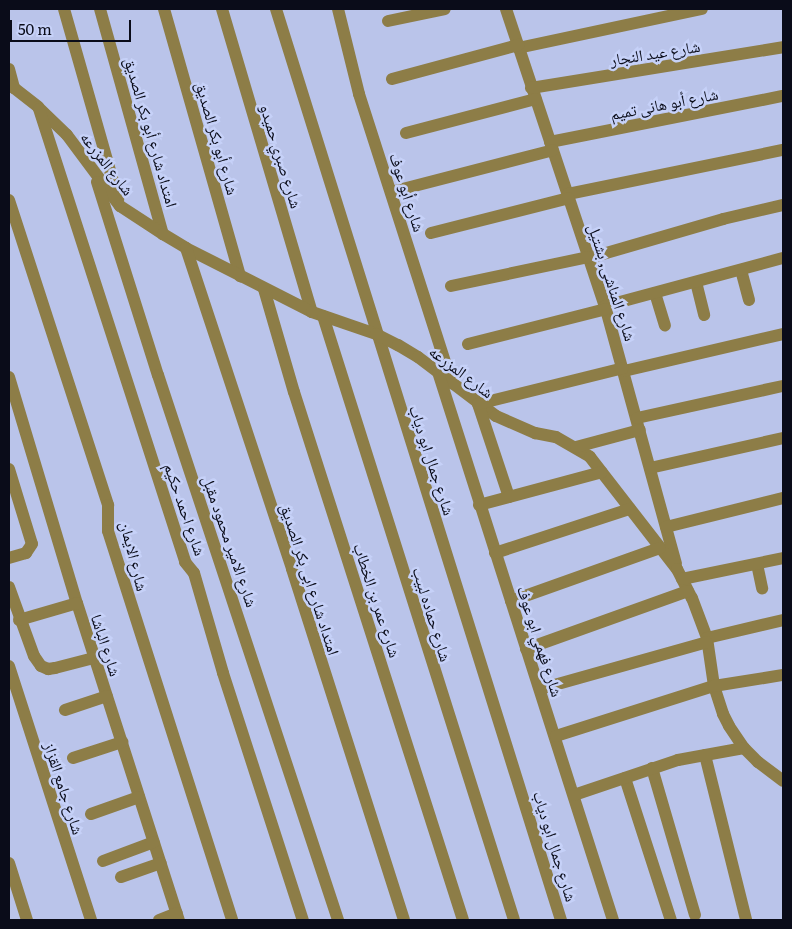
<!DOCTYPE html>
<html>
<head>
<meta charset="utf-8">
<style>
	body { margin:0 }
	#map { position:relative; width:792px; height:929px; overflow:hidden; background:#bac4ea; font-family:Literata,"Noto Naskh Arabic",serif }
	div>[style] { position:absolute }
	.street>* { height:12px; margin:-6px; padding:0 6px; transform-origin:6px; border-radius:6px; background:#8d7d47 }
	span { translate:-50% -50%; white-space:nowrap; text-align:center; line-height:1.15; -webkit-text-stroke:5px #c6d1f8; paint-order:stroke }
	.street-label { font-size:16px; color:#0a0c19 }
	.frame { position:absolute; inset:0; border:10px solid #0a0c19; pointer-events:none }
	.scale { position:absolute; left:10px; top:20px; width:121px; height:22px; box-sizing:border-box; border:2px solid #0a0c19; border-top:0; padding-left:6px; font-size:15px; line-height:18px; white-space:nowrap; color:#0a0c19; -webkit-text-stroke:4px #c6d1f8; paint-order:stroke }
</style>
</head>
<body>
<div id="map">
	<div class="street">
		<i style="left:64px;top:9px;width:198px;rotate:74.1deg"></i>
		<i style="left:100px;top:9px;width:234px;rotate:74.4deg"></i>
		<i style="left:164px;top:9px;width:278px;rotate:74.1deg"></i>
		<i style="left:222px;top:9px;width:316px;rotate:73.5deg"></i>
		<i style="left:276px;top:9px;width:955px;rotate:72.63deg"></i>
		<i style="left:338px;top:9px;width:88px;rotate:76.1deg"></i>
		<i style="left:359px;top:94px;width:304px;rotate:72.2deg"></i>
		<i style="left:506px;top:9px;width:313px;rotate:71.6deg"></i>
		<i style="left:605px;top:306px;width:267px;rotate:74.6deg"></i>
		<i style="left:388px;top:21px;width:58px;rotate:-11.9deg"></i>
		<i style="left:518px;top:48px;width:188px;rotate:-12deg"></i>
		<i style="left:9px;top:69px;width:20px;rotate:75deg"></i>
		<i style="left:392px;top:79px;width:131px;rotate:-15.1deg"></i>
		<i style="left:9px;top:84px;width:37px;rotate:38deg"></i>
		<i style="left:38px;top:107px;width:40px;rotate:44deg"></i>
		<i style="left:67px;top:135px;width:89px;rotate:53.3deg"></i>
		<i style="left:120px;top:206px;width:51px;rotate:33.1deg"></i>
		<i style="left:163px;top:234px;width:27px;rotate:31deg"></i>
		<i style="left:186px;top:248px;width:141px;rotate:26.9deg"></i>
		<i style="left:312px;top:312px;width:68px;rotate:19deg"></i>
		<i style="left:376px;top:334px;width:25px;rotate:27deg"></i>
		<i style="left:398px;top:345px;width:23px;rotate:31deg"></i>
		<i style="left:418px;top:357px;width:98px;rotate:37.1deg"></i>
		<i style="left:496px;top:416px;width:43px;rotate:23.6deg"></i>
		<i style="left:535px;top:433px;width:21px;rotate:11deg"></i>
		<i style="left:556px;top:437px;width:39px;rotate:30deg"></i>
		<i style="left:590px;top:457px;width:142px;rotate:52.2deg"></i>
		<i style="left:677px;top:569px;width:33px;rotate:63deg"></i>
		<i style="left:692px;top:598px;width:43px;rotate:69.4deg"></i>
		<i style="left:707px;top:638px;width:49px;rotate:81.7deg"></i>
		<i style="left:714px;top:686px;width:29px;rotate:72deg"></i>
		<i style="left:723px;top:714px;width:13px;rotate:63deg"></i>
		<i style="left:729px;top:726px;width:27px;rotate:56deg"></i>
		<i style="left:744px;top:748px;width:20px;rotate:45deg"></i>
		<i style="left:758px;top:762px;width:31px;rotate:37deg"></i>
		<i style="left:531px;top:88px;width:255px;rotate:-9.2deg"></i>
		<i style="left:39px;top:109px;width:476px;rotate:72.1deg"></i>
		<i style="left:185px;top:562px;width:14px;rotate:51deg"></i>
		<i style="left:194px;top:573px;width:104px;rotate:73.8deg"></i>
		<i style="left:223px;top:673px;width:260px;rotate:72.1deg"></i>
		<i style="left:406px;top:133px;width:134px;rotate:-14.7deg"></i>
		<i style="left:550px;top:142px;width:237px;rotate:-11.2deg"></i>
		<i style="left:97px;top:182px;width:202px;rotate:72.5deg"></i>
		<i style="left:158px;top:375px;width:574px;rotate:71.72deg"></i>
		<i style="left:391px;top:192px;width:167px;rotate:-14.5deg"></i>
		<i style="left:568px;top:194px;width:219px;rotate:-11.6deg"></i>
		<i style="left:9px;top:200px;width:321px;rotate:72deg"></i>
		<i style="left:108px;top:505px;width:26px;rotate:90deg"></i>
		<i style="left:108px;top:531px;width:408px;rotate:72.3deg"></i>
		<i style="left:431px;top:233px;width:142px;rotate:-14.2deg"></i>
		<i style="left:186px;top:248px;width:338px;rotate:71.7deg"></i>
		<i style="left:292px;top:569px;width:368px;rotate:72.3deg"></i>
		<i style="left:589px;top:258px;width:140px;rotate:-16.2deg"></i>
		<i style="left:723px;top:219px;width:62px;rotate:-13.1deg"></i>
		<i style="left:741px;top:270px;width:31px;rotate:75deg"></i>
		<i style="left:696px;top:282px;width:34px;rotate:76deg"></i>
		<i style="left:451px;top:286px;width:141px;rotate:-11.9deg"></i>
		<i style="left:264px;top:289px;width:107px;rotate:73.8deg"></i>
		<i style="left:294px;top:392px;width:554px;rotate:72.25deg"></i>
		<i style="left:655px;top:293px;width:34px;rotate:73deg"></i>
		<i style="left:605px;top:306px;width:184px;rotate:-15.1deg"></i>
		<i style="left:323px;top:316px;width:633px;rotate:72.45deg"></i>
		<i style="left:468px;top:344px;width:142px;rotate:-14.2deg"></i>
		<i style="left:624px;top:371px;width:163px;rotate:-13.1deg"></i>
		<i style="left:438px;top:372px;width:575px;rotate:72.29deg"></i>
		<i style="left:9px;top:377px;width:236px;rotate:73.3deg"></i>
		<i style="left:77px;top:603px;width:333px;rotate:72.2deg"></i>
		<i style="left:637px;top:418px;width:149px;rotate:-12.4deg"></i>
		<i style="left:576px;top:447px;width:66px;rotate:-14.9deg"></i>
		<i style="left:650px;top:468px;width:136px;rotate:-12.7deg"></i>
		<i style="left:9px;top:469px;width:78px;rotate:73deg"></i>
		<i style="left:32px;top:544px;width:11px;rotate:124deg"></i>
		<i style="left:26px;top:553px;width:18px;rotate:164deg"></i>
		<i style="left:509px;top:497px;width:98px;rotate:-108.4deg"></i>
		<i style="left:478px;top:404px;width:149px;rotate:-13.9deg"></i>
		<i style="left:479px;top:505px;width:127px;rotate:-15deg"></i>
		<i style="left:666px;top:527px;width:121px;rotate:-13.9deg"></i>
		<i style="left:495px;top:553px;width:142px;rotate:-18.1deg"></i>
		<i style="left:757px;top:564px;width:25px;rotate:78deg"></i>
		<i style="left:682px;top:579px;width:103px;rotate:-11.7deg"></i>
		<i style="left:9px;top:587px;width:73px;rotate:70.1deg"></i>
		<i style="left:34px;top:656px;width:12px;rotate:55deg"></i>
		<i style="left:41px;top:666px;width:8px;rotate:23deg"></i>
		<i style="left:48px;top:669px;width:7px;rotate:-8deg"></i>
		<i style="left:55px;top:668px;width:40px;rotate:-14.4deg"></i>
		<i style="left:511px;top:601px;width:158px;rotate:-19.6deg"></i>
		<i style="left:19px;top:620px;width:60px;rotate:-16.3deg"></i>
		<i style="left:707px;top:638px;width:78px;rotate:-13.3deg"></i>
		<i style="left:526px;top:649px;width:172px;rotate:-19.7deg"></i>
		<i style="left:9px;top:666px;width:267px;rotate:72.1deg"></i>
		<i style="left:540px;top:689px;width:173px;rotate:-15.7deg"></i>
		<i style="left:65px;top:710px;width:44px;rotate:-18.4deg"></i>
		<i style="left:556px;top:736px;width:166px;rotate:-17.6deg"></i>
		<i style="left:714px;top:686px;width:70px;rotate:-9.1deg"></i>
		<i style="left:705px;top:755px;width:170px;rotate:76deg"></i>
		<i style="left:73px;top:758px;width:52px;rotate:-18.1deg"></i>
		<i style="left:652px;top:768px;width:153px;rotate:73.7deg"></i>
		<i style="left:625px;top:778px;width:149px;rotate:72.1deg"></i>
		<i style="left:574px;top:795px;width:110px;rotate:-18.6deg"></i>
		<i style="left:678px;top:760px;width:67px;rotate:-10.3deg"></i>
		<i style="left:91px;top:814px;width:51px;rotate:-19.5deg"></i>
		<i style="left:103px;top:861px;width:54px;rotate:-20.4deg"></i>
		<i style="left:9px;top:863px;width:60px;rotate:72.5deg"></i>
		<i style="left:121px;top:877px;width:42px;rotate:-19.3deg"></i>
		<i style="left:159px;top:920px;width:19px;rotate:-21deg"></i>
	</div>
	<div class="street-label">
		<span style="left:655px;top:52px;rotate:-9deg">شارع عيد النجار</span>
		<span style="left:664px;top:103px;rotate:-11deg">شارع أبو هانى تميم</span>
		<span style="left:152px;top:132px;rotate:74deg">امتداد شارع أبو بكر الصديق</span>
		<span style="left:218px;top:138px;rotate:74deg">شارع أبو بكر الصديق</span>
		<span style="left:282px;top:156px;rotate:73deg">شارع صبري حميدو</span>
		<span style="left:108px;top:163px;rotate:52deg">شارع المزرعه</span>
		<span style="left:408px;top:192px;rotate:72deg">شارع أبو عوف</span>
		<span style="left:613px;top:282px;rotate:72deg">شارع المناشى, بشتيل</span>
		<span style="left:462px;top:371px;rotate:37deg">شارع المزرعه</span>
		<span style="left:433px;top:460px;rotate:72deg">شارع جمال ابو دياب</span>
		<span style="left:186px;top:509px;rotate:71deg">شارع احمد حكيم</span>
		<span style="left:231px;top:541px;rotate:71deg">شارع الامير محمود مقبل</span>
		<span style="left:135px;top:556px;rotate:76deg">شارع الايمان</span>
		<span style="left:311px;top:579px;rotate:72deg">امتداد شارع ابى بكر الصديق</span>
		<span style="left:378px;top:600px;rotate:72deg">شارع عمر بن الخطاب</span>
		<span style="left:433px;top:614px;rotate:73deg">شارع حماده لبيب</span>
		<span style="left:541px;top:641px;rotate:72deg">شارع فهمي ابو عوف</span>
		<span style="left:107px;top:645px;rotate:72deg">شارع الباشا</span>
		<span style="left:65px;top:788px;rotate:72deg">شارع جامع القزاز</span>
		<span style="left:556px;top:846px;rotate:73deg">شارع جمال ابو دياب</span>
	</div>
	<div class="frame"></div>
	<div class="scale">50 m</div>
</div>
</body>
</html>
